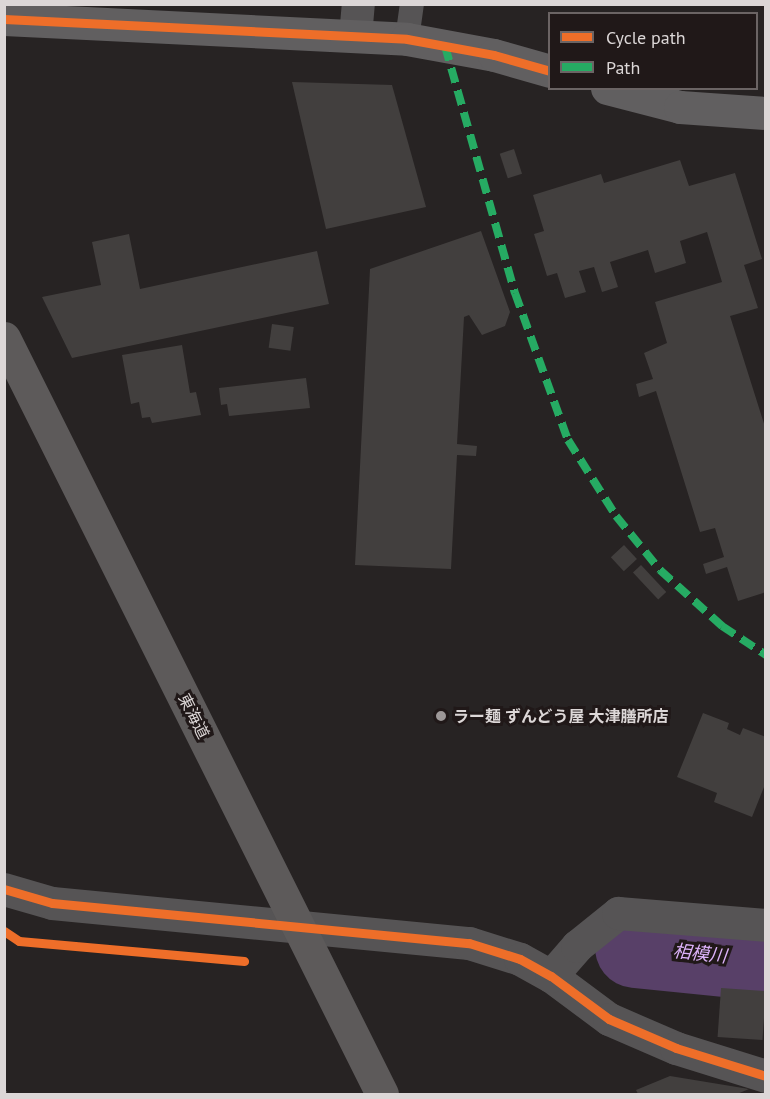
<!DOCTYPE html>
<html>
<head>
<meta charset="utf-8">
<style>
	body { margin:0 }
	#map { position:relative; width:770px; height:1099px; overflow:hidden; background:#272323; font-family:"PT Sans","Noto Sans JP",sans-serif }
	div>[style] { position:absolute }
	.river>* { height:81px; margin:-40.5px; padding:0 40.5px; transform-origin:40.5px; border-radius:40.5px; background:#584068 }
	.building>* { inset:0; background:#423f3e; transform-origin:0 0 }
	.lane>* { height:24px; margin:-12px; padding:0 12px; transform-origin:12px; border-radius:12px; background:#565455 }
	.street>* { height:33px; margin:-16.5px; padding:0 16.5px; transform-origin:16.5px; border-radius:16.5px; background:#565455 }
	.secondary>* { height:33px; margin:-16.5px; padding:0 16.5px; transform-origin:16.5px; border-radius:16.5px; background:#615f60 }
	.highway>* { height:33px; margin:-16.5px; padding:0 16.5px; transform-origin:16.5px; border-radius:16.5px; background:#5d5a5a }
	.rail>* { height:7px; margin-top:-3.5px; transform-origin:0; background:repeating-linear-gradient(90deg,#201818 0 14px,#5d5a5a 0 28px); box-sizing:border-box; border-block:2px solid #5d5a5a }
	.quiet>* { height:8px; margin-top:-4px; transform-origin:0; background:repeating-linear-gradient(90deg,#26ab63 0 15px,transparent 0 23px) }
	.cycleway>* { height:9px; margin:-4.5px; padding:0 4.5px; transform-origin:4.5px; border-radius:4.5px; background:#ee6e29 }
	.dots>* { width:16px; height:16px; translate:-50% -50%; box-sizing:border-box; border:3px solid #201818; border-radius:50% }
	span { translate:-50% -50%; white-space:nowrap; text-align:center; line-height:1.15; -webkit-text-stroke:6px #201818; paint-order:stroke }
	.street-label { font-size:16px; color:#dcd7d7 }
	.poi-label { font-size:16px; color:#dcd7d7; font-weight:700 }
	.left { translate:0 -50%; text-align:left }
	.water-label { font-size:18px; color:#dcb2f9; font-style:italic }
	.frame { position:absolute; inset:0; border:6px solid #dcd7d7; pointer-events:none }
	.legend { position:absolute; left:548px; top:12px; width:210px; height:78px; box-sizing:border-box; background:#201818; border:2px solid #6b6464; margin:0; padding:8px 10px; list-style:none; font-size:18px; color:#dcd7d7 }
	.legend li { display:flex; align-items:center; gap:12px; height:30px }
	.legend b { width:30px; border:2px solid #6b6464 }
</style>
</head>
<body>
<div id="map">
	<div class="river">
		<i style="left:635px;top:947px;width:132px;rotate:5.7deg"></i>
	</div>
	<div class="building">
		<i style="clip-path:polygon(292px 82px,392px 85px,426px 207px,326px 229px)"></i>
		<i style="left:514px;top:149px;width:26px;height:15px;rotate:72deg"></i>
		<i style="clip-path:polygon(680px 160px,689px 186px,735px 173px,762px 259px,744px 265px,758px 308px,730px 316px,766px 430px,766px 592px,738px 601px,727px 567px,706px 574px,703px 564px,724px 557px,715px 528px,700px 532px,656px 391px,639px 397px,636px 384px,653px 379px,644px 353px,667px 343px,655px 302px,722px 282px,707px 232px,680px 241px,686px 263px,655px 273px,648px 250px,610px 262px,618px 287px,602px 292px,594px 267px,579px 271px,586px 292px,565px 298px,557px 273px,547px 276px,534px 234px,544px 231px,533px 195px,601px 174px,604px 183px)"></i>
		<i style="clip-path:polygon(481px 231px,510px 312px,505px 326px,482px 335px,469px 315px,464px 317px,457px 444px,477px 446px,476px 456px,457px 455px,451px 569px,355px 565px,370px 269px)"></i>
		<i style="clip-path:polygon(129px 234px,140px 289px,317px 251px,329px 304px,72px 358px,42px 297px,101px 285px,92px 242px)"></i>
		<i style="left:272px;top:324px;width:22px;height:24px;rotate:8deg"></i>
		<i style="clip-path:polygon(182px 345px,190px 393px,196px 392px,201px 415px,152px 423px,150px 417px,142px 418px,139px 402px,131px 404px,122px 355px)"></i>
		<i style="clip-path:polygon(306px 378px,310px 408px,229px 416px,227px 404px,221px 405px,219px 388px)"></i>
		<i style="left:624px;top:545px;width:19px;height:18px;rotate:47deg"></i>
		<i style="left:641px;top:565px;width:37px;height:11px;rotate:47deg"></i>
		<i style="clip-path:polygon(703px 713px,729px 723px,727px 729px,740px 735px,743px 728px,766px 737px,766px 782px,752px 817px,714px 802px,717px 793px,677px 777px)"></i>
		<i style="left:721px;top:988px;width:45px;height:49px;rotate:4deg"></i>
		<i style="clip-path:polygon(670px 1076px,749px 1089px,737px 1094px,638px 1094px,636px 1090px)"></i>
	</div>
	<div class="lane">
		<i style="left:407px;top:39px;width:35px;rotate:-82deg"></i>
	</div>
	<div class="street">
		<i style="left:355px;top:36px;width:32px;rotate:-85deg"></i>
		<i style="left:4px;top:889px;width:50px;rotate:16.3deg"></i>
		<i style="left:52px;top:903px;width:419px;rotate:5.5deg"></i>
		<i style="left:469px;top:943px;width:53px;rotate:17.4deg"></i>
		<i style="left:520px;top:959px;width:35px;rotate:29deg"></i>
		<i style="left:551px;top:976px;width:72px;rotate:36.6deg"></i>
		<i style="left:609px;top:1019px;width:73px;rotate:23.4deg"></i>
		<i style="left:676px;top:1048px;width:94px;rotate:17.3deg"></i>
		<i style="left:551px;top:976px;width:40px;rotate:-49deg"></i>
		<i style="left:577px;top:946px;width:53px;rotate:-38.8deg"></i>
		<i style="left:618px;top:913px;width:148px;rotate:4.6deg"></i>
	</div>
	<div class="secondary">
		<i style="left:4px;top:19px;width:403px;rotate:2.8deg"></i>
		<i style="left:407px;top:39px;width:88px;rotate:10.4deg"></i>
		<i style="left:494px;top:55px;width:58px;rotate:15.9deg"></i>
		<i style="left:607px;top:88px;width:75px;rotate:14.6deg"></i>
		<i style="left:680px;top:107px;width:86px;rotate:4deg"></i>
	</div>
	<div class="highway">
		<i style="left:4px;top:338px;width:845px;rotate:63.43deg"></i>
	</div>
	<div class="rail">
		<i style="left:4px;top:1093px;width:1px;rotate:45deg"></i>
	</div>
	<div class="quiet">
		<i style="left:445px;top:46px;width:257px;rotate:74.2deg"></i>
		<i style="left:515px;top:293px;width:156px;rotate:70.2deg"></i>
		<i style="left:568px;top:440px;width:90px;rotate:57.7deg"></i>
		<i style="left:616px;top:516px;width:70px;rotate:50.8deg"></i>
		<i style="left:660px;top:570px;width:84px;rotate:42.1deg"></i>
		<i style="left:722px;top:626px;width:53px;rotate:33.4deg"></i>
	</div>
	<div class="cycleway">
		<i style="left:4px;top:19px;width:403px;rotate:2.8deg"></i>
		<i style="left:407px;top:39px;width:88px;rotate:10.4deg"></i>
		<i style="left:494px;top:55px;width:58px;rotate:15.9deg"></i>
		<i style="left:4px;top:889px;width:50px;rotate:16.3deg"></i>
		<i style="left:52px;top:903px;width:419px;rotate:5.5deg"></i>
		<i style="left:469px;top:943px;width:53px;rotate:17.4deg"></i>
		<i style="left:520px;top:959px;width:35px;rotate:29deg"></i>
		<i style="left:551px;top:976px;width:72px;rotate:36.6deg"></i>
		<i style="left:609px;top:1019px;width:73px;rotate:23.4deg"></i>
		<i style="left:676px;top:1048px;width:94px;rotate:17.3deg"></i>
		<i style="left:4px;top:931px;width:18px;rotate:34deg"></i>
		<i style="left:19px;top:941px;width:226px;rotate:5.1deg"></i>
	</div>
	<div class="dots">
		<i style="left:441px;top:716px;background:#9d9898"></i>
	</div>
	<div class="street-label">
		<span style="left:194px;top:716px;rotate:63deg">東海道</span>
	</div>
	<div class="poi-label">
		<span class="left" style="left:453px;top:716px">ラー麺 ずんどう屋 大津膳所店</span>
	</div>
	<div class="water-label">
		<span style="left:700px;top:954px;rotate:6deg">相模川</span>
	</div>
	<div class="frame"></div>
	<ul class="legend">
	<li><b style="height:8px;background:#ee6e29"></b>Cycle path</li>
	<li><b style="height:8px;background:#26ab63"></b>Path</li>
	</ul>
</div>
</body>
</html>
